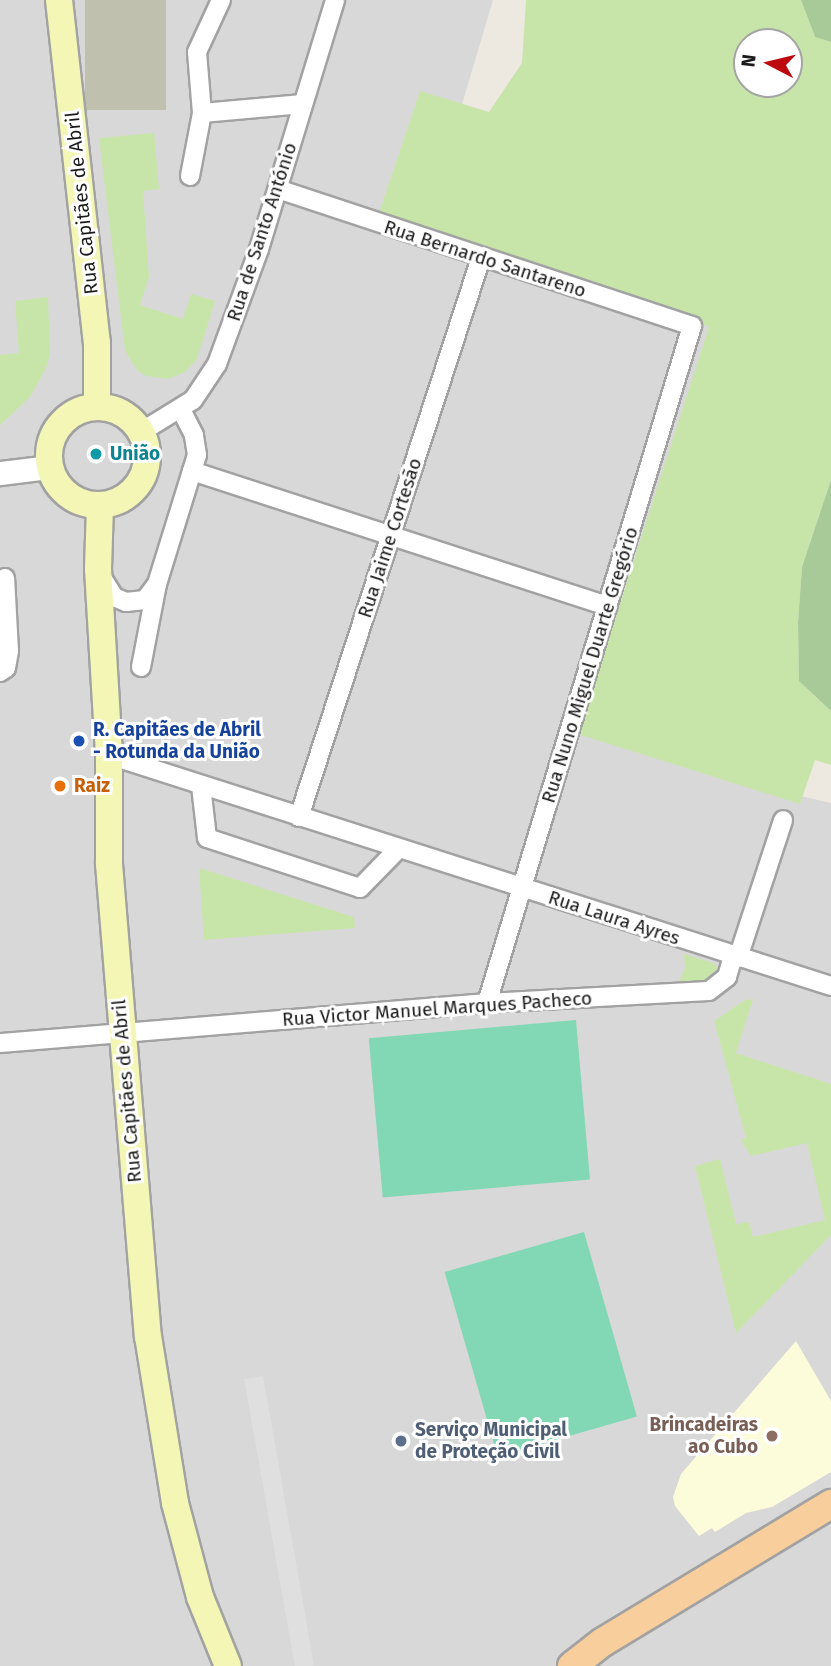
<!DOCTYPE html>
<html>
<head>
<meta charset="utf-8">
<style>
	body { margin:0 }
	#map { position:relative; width:831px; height:1666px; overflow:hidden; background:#ede9e1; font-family:"Fira Sans",sans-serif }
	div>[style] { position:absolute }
	.residential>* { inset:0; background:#d9d8d8 }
	.education>* { inset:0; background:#fdfcda }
	.construction>* { inset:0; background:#c0c0ae; transform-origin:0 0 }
	.grass>* { inset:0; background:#c8e5a9 }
	.forest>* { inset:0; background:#a8ca98 }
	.pitch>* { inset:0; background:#82d8b5; transform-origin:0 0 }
	.parking>* { inset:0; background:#dfdfdf; transform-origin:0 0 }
	.roads { filter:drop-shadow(2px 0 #a2a2a2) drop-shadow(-2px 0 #a2a2a2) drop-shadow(0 2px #a2a2a2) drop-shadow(0 -2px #a2a2a2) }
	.minor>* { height:18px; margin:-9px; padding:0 9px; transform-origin:9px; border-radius:9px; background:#fff }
	.tertiary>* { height:23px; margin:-11.5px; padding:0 11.5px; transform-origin:11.5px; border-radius:11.5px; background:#fff }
	.secondary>* { height:26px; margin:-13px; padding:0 13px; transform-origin:13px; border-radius:13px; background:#f4f6b6 }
	.secondary>.ring { margin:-13px; padding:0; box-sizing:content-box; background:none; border:26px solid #f4f6b6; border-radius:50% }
	.primary>* { height:28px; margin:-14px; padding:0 14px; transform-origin:14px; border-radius:14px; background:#f7ce9c }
	.dots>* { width:19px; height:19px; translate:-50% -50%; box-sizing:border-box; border:4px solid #fff; border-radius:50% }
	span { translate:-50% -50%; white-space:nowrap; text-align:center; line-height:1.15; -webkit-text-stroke:6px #fff; paint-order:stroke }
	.street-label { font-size:19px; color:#1b1b1b }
	.culture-label { font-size:19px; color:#0d838f; font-weight:700 }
	.left { translate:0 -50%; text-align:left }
	.transit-label { font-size:19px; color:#164399; font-weight:700 }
	.food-label { font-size:19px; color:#c56008; font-weight:700 }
	.education-label { font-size:19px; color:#785e54; font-weight:700 }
	.right { translate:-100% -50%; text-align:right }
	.service-label { font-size:19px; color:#4e5e75; font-weight:700 }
	.north { position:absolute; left:733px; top:28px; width:70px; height:70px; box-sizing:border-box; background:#fff; border:2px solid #a4a4a4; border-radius:50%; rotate:277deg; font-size:19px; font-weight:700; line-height:28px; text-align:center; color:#1b1b1b }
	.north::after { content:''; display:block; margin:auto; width:24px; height:32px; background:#bd0a0e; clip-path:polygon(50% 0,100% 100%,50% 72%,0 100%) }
</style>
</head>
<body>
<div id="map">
	<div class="residential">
		<i style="clip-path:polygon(0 0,493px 0,428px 219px,623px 285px,714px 327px,796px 795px,831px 803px,831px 1666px,0 1666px)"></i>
	</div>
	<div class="education">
		<i style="clip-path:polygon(796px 1341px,831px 1401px,831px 1472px,772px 1507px,746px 1513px,715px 1532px,712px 1528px,699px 1536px,675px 1506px,673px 1497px,681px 1474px)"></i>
	</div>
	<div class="construction">
		<i style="left:85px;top:0;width:81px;height:110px"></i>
	</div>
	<div class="grass">
		<i style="clip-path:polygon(evenodd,526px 0,801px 0,815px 37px,831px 42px,831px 480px,802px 567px,798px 623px,799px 681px,831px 711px,831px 765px,815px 760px,800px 804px,578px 734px,709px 327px,683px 314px,379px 213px,420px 91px,489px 112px,522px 63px,526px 0,747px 42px,789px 42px,789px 84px,747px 84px,747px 42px)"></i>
		<i style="clip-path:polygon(154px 133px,159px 189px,143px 191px,149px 277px,140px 305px,183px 319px,191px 294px,215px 301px,197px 359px,185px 372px,168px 379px,146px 376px,137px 370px,125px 351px,99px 138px)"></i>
		<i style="clip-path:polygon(48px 297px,50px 353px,46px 368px,30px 397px,0 425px,0 355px,19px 353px,15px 301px)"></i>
		<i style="clip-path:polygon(199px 868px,354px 917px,355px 928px,204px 940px)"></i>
		<i style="clip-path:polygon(684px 954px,713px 963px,719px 968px,717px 975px,704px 983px,678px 984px,685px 968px)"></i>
		<i style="clip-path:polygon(753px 999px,736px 1053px,831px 1084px,831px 1235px,736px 1333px,695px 1166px,720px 1159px,736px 1224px,749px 1222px,753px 1237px,825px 1220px,807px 1143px,751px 1156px,741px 1140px,746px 1138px,714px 1021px,745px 1000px)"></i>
	</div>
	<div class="forest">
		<i style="clip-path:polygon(801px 0,831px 0,831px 42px,815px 37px)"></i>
		<i style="clip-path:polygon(831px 480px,831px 711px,799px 681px,798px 623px,802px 567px)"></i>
	</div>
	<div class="pitch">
		<i style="left:576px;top:1020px;width:160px;height:208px;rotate:85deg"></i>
		<i style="left:584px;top:1232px;width:192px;height:145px;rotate:74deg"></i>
	</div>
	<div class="parking">
		<i style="left:263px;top:1376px;width:294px;height:19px;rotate:80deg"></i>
	</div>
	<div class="roads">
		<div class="minor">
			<i style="left:202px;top:113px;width:101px;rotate:-5.1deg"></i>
			<i style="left:190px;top:176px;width:64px;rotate:-79.2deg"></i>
			<i style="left:202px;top:113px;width:61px;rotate:-94.7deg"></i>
			<i style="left:197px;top:52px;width:57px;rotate:-65.2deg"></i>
			<i style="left:278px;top:189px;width:436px;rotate:18.3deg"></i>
			<i style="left:692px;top:326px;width:707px;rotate:106.85deg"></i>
			<i style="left:141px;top:432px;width:61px;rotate:-31.6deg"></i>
			<i style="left:193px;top:400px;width:43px;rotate:-56.3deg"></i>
			<i style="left:217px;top:364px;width:122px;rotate:-69.9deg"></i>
			<i style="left:259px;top:249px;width:260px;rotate:-73deg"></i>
			<i style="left:192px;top:471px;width:437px;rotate:18deg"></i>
			<i style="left:101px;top:576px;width:25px;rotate:58deg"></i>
			<i style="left:114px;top:597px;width:13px;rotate:23deg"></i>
			<i style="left:126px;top:602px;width:19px;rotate:-6deg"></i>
			<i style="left:145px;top:600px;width:20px;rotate:-53deg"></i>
			<i style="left:141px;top:667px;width:85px;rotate:-79.1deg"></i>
			<i style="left:157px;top:584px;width:135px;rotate:-72.8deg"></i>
			<i style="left:197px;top:455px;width:20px;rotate:-99deg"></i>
			<i style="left:194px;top:435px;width:28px;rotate:-117deg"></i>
			<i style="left:0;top:672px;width:7px;rotate:-34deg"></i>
			<i style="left:6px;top:668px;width:17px;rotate:-80deg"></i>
			<i style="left:9px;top:651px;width:73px;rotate:-93.1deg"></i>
			<i style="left:109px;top:755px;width:758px;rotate:17.74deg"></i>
			<i style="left:201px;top:786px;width:52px;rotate:83.4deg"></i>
			<i style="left:207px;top:838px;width:161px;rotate:18.1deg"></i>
			<i style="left:360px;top:888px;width:54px;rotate:-45.7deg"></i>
			<i style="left:299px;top:817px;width:588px;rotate:-71.97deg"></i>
			<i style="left:738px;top:958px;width:145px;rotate:-71.9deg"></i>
			<i style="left:0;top:1043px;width:489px;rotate:-4.7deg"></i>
			<i style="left:487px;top:1003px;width:222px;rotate:-3.1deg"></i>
			<i style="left:709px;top:991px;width:23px;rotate:-38deg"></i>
			<i style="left:727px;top:977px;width:22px;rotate:-74deg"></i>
		</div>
		<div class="tertiary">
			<i style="left:0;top:473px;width:49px;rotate:-7deg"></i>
		</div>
		<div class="secondary">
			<i style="left:59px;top:0;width:345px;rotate:83.7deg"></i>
			<i style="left:97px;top:343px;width:63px;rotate:90deg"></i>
			<i class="ring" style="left:49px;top:407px;width:72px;height:72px"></i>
			<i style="left:100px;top:505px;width:64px;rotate:91.8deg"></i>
			<i style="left:98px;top:569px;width:186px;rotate:86.6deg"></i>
			<i style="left:109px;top:755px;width:109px;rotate:90deg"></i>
			<i style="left:109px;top:864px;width:474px;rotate:85.3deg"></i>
			<i style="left:148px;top:1336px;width:169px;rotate:80.8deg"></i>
			<i style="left:175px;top:1503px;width:97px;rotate:75.1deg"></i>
			<i style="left:200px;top:1597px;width:74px;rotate:67.9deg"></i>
		</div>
		<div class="primary">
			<i style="left:572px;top:1666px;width:39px;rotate:-38deg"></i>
			<i style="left:603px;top:1642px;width:267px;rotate:-31.2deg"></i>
		</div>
	</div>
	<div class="dots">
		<i style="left:96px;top:454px;background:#0f9aa8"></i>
		<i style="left:79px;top:741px;background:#1a4fb4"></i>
		<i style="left:60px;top:786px;background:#e8710a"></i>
		<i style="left:772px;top:1436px;background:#8d6e63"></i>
		<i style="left:401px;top:1441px;background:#5c6f8a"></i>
	</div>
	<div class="street-label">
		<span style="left:82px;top:203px;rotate:-96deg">Rua Capitães de Abril</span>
		<span style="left:262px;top:232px;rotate:-72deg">Rua de Santo António</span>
		<span style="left:485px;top:259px;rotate:18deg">Rua Bernardo Santareno</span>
		<span style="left:390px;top:538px;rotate:-72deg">Rua Jaime Cortesão</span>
		<span style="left:590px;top:665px;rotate:-73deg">Rua Nuno Miguel Duarte Gregório</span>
		<span style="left:614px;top:918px;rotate:18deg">Rua Laura Ayres</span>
		<span style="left:437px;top:1009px;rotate:-4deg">Rua Victor Manuel Marques Pacheco</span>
		<span style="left:127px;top:1091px;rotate:-95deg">Rua Capitães de Abril</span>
	</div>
	<div class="culture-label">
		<span class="left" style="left:110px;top:454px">União</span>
	</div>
	<div class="transit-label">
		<span class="left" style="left:93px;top:741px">R. Capitães de Abril<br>- Rotunda da União</span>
	</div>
	<div class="food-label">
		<span class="left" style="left:74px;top:786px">Raiz</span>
	</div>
	<div class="education-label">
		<span class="right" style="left:758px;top:1436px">Brincadeiras<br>ao Cubo</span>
	</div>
	<div class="service-label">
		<span class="left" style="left:415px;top:1441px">Serviço Municipal<br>de Proteção Civil</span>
	</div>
	<div class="north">N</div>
</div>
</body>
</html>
